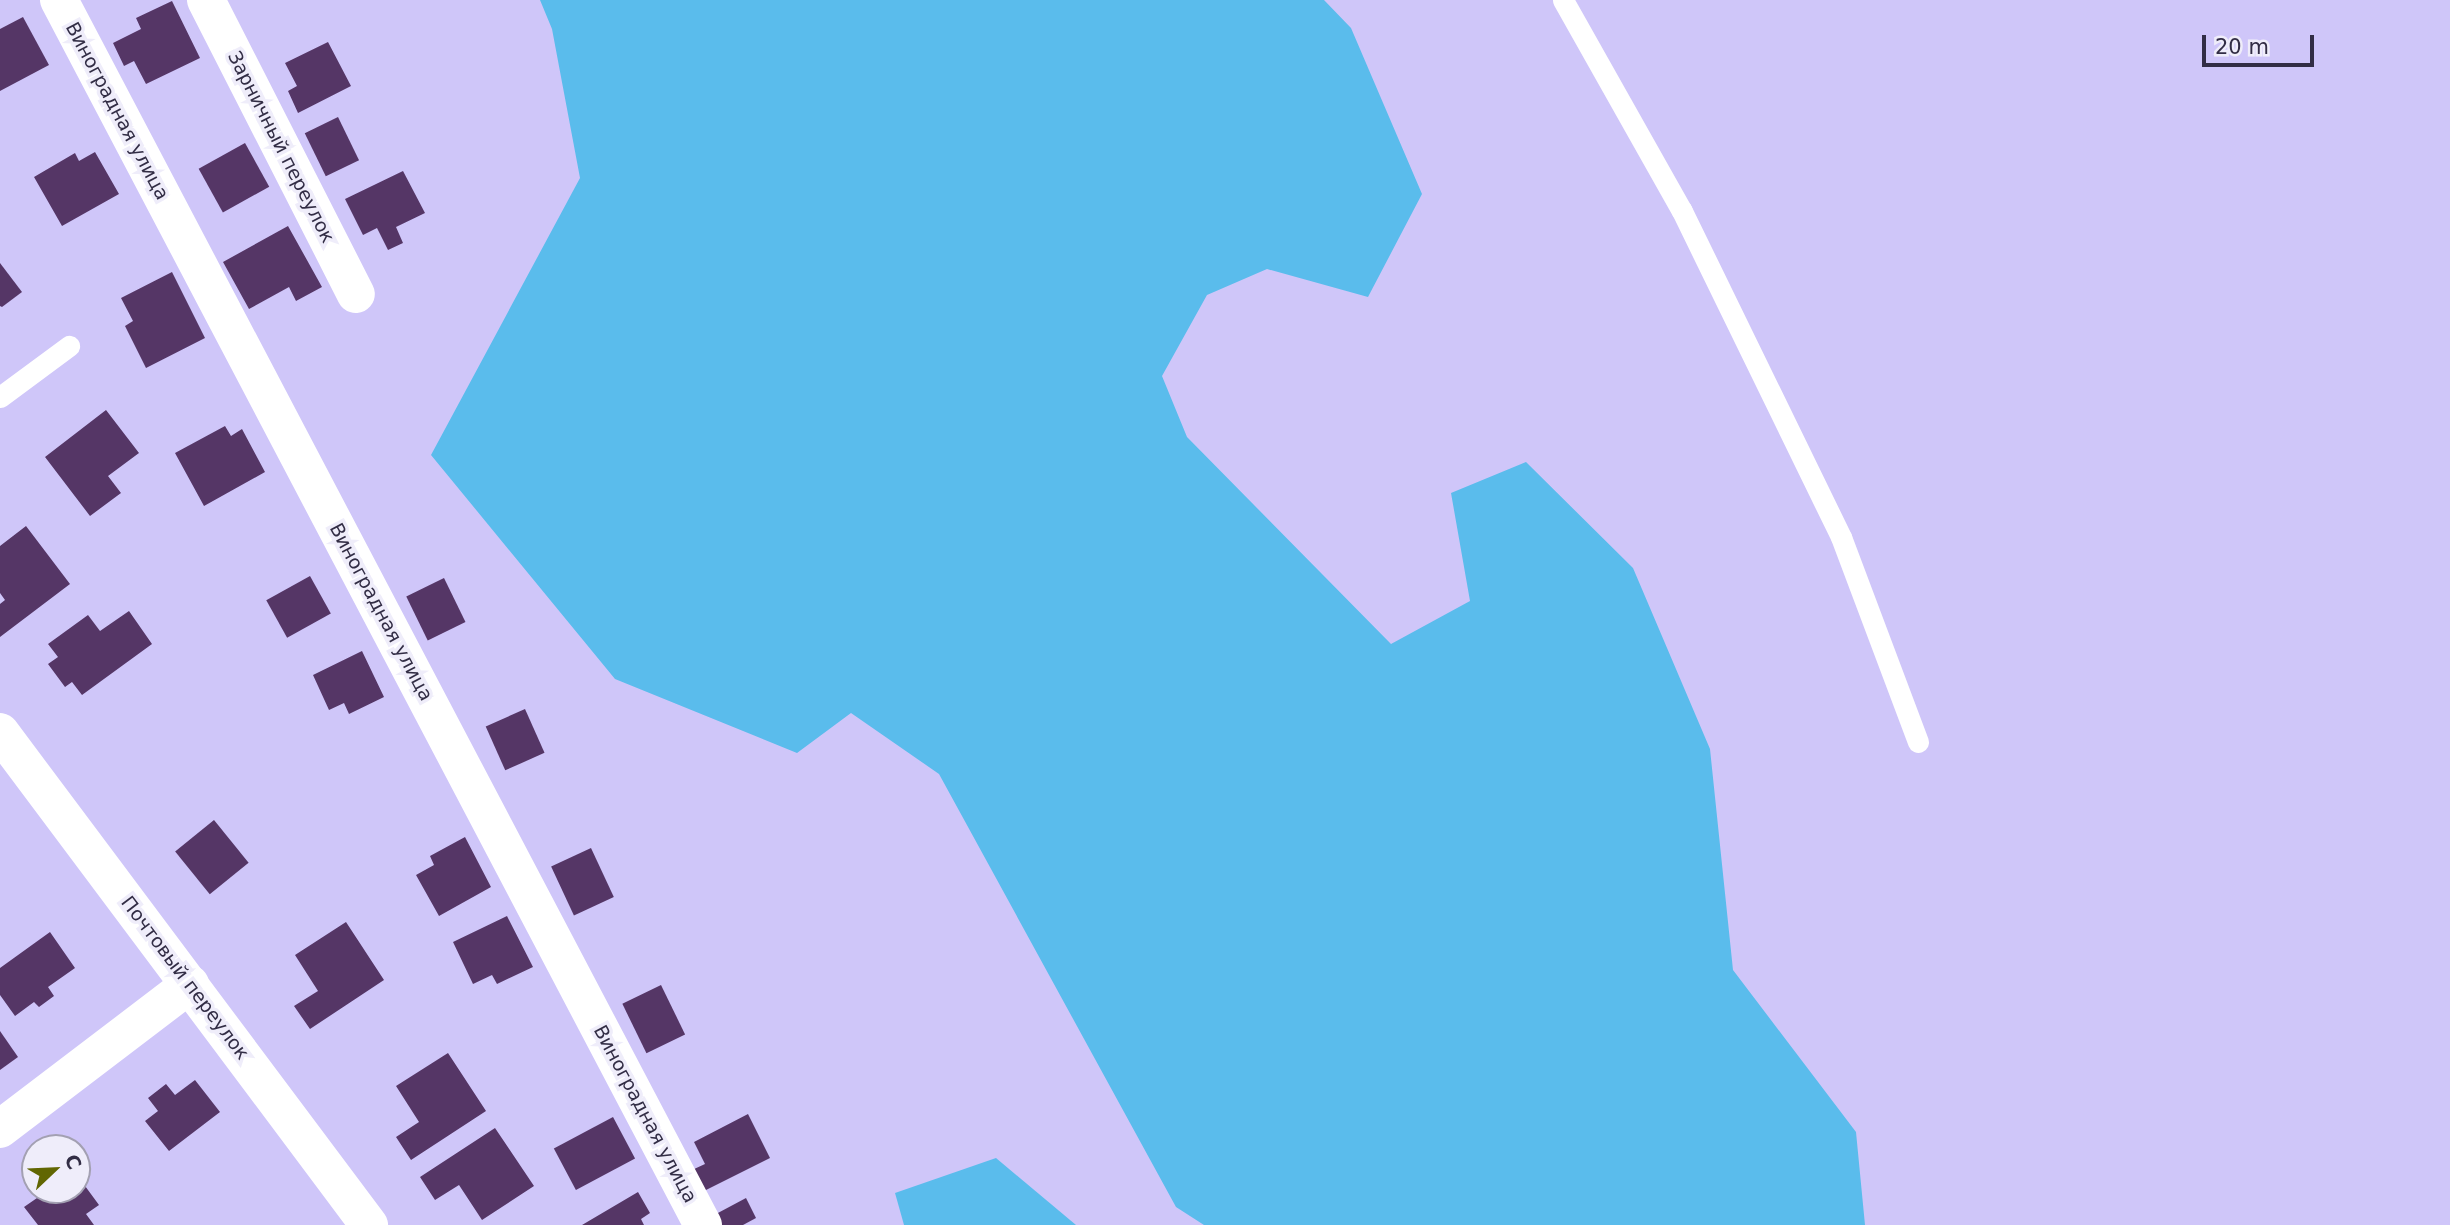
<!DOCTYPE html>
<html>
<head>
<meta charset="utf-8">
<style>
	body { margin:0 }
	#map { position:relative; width:2450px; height:1225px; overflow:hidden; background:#cfc6f9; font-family:"DejaVu Sans",sans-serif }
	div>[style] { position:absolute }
	.water>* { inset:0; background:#5abcec }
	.building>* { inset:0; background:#553666; transform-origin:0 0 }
	.lane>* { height:21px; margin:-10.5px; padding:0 10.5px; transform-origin:10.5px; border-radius:10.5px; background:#fff }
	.street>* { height:38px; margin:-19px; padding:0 19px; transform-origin:19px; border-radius:19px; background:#fff }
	span { translate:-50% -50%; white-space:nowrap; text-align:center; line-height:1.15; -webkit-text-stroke:7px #efedfa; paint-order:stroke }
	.street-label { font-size:19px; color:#322d45 }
	.north { position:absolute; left:21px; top:1134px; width:70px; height:70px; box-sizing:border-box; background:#efedfa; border:2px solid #a3a0b2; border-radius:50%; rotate:67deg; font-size:19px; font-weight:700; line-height:28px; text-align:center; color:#322d45 }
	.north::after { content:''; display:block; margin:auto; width:24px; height:32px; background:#616602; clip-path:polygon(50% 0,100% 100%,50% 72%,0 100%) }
	.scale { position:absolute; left:2202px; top:35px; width:112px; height:32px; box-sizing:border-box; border:4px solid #322d45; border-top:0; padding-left:9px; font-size:21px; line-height:24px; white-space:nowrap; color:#322d45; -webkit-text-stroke:5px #efedfa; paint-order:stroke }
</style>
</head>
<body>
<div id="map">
	<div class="water">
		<i style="clip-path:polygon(540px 0,1324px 0,1351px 28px,1422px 194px,1368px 297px,1267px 269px,1207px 295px,1162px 376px,1187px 437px,1391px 644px,1470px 601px,1451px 493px,1526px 462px,1633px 568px,1710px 749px,1733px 970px,1856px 1132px,1865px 1225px,1204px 1225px,1176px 1207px,939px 774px,851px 713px,797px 753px,615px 679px,431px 455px,580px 178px,552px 29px)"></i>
		<i style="clip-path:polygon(996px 1158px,1076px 1225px,904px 1225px,895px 1193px)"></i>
	</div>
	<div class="building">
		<i style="clip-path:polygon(172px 1px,200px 58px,146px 84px,134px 61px,124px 66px,113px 43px,141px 29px,136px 18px)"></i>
		<i style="clip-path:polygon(23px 17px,49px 65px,0 91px,0 29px)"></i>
		<i style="clip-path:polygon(328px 42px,351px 86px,298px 113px,288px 91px,297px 86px,285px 63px)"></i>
		<i style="left:338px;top:117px;width:48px;height:37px;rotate:64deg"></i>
		<i style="left:245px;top:143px;width:50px;height:53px;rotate:61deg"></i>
		<i style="clip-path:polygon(95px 152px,119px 194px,62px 226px,34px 177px,75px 153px,79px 161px)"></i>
		<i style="clip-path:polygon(403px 171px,425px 213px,396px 227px,403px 243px,388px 250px,377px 228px,363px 235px,345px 199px)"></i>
		<i style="clip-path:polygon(288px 226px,322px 287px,296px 301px,289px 287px,249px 309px,223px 262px)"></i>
		<i style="clip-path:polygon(0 263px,22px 292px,2px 307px,0 306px)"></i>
		<i style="clip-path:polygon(172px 272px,205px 338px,146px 368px,125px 326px,133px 321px,121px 298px)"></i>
		<i style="clip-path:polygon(106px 410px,139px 453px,108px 476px,121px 493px,90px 516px,45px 457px)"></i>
		<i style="clip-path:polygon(225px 426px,231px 436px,242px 429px,265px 472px,204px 506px,175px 453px)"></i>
		<i style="clip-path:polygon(26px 526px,70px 584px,0 637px,0 604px,5px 600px,0 593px,0 546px)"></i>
		<i style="left:310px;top:576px;width:43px;height:50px;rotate:61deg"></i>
		<i style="left:444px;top:578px;width:49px;height:42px;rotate:64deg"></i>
		<i style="clip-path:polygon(129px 611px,152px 644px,82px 695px,72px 682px,65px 687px,48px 664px,58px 657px,48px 644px,88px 615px,100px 631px)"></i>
		<i style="clip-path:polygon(362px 651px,384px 697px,349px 714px,344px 703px,329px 710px,313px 675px)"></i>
		<i style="left:525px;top:709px;width:48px;height:43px;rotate:66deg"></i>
		<i style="left:214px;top:820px;width:55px;height:50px;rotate:51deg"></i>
		<i style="clip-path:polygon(465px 837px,491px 887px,439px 916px,416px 875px,434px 865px,430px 856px)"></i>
		<i style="left:591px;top:848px;width:54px;height:44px;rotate:65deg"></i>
		<i style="clip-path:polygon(507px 916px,533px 967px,497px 984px,492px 975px,473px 984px,453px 942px)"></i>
		<i style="clip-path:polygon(346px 922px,384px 980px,310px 1029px,294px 1006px,318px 991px,295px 955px)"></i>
		<i style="clip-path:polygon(50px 932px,75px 968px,48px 987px,54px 996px,39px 1007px,34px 1002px,15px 1016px,0 995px,0 968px)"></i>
		<i style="left:661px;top:985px;width:55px;height:43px;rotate:64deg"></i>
		<i style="clip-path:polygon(0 1031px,18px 1057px,0 1070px)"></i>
		<i style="clip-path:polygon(448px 1053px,486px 1111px,411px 1160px,396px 1137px,419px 1122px,396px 1086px)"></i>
		<i style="clip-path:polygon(195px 1080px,220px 1112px,169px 1151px,145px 1121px,158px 1111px,148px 1098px,166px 1084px,175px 1095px)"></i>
		<i style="clip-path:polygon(748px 1114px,770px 1158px,704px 1191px,692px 1170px,705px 1164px,694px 1142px)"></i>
		<i style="left:613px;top:1117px;width:47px;height:67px;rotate:62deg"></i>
		<i style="clip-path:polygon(495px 1128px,534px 1186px,482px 1220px,459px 1185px,435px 1200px,420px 1177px)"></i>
		<i style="clip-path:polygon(77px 1175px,99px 1205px,86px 1214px,94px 1225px,38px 1225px,24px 1207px,37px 1198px,28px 1185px,35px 1179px,35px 1190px,77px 1190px)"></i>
		<i style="clip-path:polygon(638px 1192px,650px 1213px,641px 1219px,644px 1225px,582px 1225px)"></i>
		<i style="clip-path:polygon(746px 1198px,756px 1218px,743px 1225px,721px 1225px,716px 1214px)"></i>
	</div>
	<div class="lane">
		<i style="left:1563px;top:0;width:242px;rotate:60.6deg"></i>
		<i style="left:1682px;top:211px;width:363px;rotate:64deg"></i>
		<i style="left:1841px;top:537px;width:219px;rotate:69.4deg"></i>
		<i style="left:0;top:397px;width:86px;rotate:-36.5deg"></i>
	</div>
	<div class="street">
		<i style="left:59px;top:0;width:1384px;rotate:62.27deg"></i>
		<i style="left:206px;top:0;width:330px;rotate:63deg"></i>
		<i style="left:0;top:732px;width:616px;rotate:53.19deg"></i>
		<i style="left:0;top:1129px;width:239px;rotate:-37.3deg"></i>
	</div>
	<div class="street-label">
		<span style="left:117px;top:111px;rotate:62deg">Виноградная улица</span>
		<span style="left:281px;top:147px;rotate:63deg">Зарничный переулок</span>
		<span style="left:381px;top:612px;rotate:62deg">Виноградная улица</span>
		<span style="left:185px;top:978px;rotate:53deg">Почтовый переулок</span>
		<span style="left:645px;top:1114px;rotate:62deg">Виноградная улица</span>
	</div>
	<div class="north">С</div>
	<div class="scale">20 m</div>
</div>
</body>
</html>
